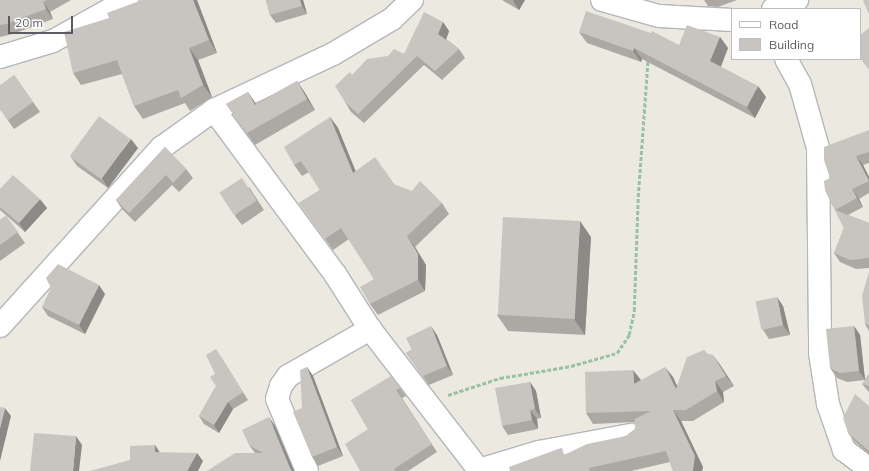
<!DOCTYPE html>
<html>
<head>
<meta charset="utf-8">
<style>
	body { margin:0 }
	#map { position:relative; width:869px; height:471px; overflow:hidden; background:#ece9e1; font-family:Mulish,sans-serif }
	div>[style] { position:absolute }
	.path>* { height:2.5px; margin-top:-1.25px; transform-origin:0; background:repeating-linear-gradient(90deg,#98c2a2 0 4px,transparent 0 6px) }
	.roads { filter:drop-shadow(1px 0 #b3b7bb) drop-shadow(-1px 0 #b3b7bb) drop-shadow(0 1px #b3b7bb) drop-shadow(0 -1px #b3b7bb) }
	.minor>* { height:22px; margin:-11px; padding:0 11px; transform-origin:11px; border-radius:11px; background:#fff }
	.wall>* { inset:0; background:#aca9a5 }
	.shaded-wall>* { inset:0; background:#8c8a86 }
	.building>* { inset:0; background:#c8c5c0; transform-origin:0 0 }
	span { translate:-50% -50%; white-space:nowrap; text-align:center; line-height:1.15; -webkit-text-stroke:4px #fff; paint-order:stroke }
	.legend { position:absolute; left:731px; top:8px; width:130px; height:52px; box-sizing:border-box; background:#fff; border:1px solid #bdbec0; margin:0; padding:5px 7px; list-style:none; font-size:12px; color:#595d61 }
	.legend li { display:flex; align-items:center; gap:8px; height:20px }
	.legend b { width:20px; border:1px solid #bdbec0 }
	.scale { position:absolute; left:8px; top:16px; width:65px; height:18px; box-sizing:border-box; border:2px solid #595d61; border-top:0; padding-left:5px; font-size:12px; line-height:14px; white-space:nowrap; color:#595d61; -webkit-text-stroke:3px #fff; paint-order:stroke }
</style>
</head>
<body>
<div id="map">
	<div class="path">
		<i style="left:448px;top:395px;width:55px;rotate:-18.1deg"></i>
		<i style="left:500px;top:378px;width:72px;rotate:-9.6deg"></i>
		<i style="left:571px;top:366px;width:48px;rotate:-15.8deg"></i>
		<i style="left:617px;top:353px;width:22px;rotate:-56deg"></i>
		<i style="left:629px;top:335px;width:25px;rotate:-78deg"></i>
		<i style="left:634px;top:311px;width:114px;rotate:-88deg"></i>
		<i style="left:638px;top:197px;width:138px;rotate:-85.9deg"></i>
	</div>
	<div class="roads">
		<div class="minor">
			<i style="left:602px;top:0;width:59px;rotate:15.7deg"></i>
			<i style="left:659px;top:16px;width:73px;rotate:3.1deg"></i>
			<i style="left:773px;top:9px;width:26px;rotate:-21deg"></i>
			<i style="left:0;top:57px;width:55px;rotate:-16.8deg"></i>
			<i style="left:53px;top:41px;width:85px;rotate:-29deg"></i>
			<i style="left:786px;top:59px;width:29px;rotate:61deg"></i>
			<i style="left:800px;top:84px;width:66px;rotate:74.3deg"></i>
			<i style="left:818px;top:148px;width:205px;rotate:89.4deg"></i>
			<i style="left:820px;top:353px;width:52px;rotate:81.1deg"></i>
			<i style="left:828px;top:404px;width:49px;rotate:70.8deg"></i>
			<i style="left:844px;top:450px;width:31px;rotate:37deg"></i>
			<i style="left:214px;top:110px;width:204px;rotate:53.6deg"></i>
			<i style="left:335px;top:274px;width:65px;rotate:57.5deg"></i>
			<i style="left:370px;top:329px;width:178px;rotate:52.3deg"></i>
			<i style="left:479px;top:470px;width:63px;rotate:-16.7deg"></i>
			<i style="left:539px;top:452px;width:94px;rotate:-10.5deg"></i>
			<i style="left:0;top:326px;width:240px;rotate:-47.9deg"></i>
			<i style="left:161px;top:148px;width:65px;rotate:-35.6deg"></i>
			<i style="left:214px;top:110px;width:132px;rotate:-25.2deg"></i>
			<i style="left:333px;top:54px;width:69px;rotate:-30.7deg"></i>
			<i style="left:392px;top:19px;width:28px;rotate:-44deg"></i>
			<i style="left:307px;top:471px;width:78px;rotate:-112.6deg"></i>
			<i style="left:277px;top:399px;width:14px;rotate:-73deg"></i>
			<i style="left:281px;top:386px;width:12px;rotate:-55deg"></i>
			<i style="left:288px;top:376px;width:95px;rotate:-29.8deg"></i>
		</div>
	</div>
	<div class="wall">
		<i style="clip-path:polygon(0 0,71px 0,50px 12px,53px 19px,13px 34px,0 37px)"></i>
		<i style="clip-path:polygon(197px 0,217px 53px,198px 60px,212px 97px,190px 111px,185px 103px,143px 119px,134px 106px,122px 74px,81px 85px,73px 73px)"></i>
		<i style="clip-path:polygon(266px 0,303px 0,307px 14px,276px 23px,270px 15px)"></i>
		<i style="clip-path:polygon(502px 0,525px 0,519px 10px)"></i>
		<i style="clip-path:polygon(704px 0,737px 0,718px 7px,708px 6px)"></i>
		<i style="clip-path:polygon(443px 22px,449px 31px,446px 39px,459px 49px,465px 58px,442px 80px,424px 65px,364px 123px,351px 112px,345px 102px,352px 75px,388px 56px,404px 54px)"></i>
		<i style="clip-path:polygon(579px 32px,679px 45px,720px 37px,728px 48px,721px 67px,766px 97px,755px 118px,642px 59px,641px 62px,587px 43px)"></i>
		<i style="clip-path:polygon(14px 75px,40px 112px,14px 129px,0 109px)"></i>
		<i style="clip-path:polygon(297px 81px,305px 93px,315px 110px,255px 145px,226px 104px,248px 92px,256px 104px)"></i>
		<i style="clip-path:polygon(330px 117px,338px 128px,355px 171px,395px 185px,442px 203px,449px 214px,415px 247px,426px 265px,425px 291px,378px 315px,370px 304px,374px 279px,349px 239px,333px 250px,299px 203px,320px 190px,309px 172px,302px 176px,294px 165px)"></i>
		<i style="clip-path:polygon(869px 130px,869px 163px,863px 165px,869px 177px,869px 193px,859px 199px,863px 207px,848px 215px,869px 223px,869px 268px,856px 269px,840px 262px,834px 253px,844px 228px,825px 190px,830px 178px)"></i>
		<i style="clip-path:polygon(165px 147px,186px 169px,193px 178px,179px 192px,172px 185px,135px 222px,122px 209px,116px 200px)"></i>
		<i style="clip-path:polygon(138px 148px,108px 188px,77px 166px,71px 157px)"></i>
		<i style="clip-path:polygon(249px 187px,264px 210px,242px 225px,235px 216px)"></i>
		<i style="clip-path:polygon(0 189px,47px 208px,25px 232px,0 210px)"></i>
		<i style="clip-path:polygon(6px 216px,25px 243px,0 261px,0 220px)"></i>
		<i style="clip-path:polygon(591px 237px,585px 335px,508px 331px,497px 315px)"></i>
		<i style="clip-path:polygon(869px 272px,869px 331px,865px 324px)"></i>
		<i style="clip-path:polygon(105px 294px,85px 334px,48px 316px,42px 307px)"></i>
		<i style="clip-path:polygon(783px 306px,790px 335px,769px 339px,763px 330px)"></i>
		<i style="clip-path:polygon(854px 326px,860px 335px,865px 379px,869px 374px,869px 392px,862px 384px,865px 380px,847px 382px,837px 378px,830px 368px)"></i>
		<i style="clip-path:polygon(437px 335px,453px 375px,429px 385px,406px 353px)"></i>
		<i style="clip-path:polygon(704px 350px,707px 354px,713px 355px,734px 386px,723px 392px,724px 402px,693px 421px,681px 421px,703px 467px,702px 471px,673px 471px,670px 462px,631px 471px,510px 471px,626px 436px,635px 429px,635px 422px,593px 424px,586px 413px,641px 380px,673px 377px,677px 386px)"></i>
		<i style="clip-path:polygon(221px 357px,248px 400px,233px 409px,219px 433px,204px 424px,199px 416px,216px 386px,215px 374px)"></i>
		<i style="clip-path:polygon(307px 367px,313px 376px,343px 456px,318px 466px,312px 457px,302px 408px)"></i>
		<i style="clip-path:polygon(530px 382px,536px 391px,541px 418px,537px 419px,538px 429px,508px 435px,502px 426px)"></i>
		<i style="clip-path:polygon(400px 388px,406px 396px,402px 398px,437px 452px,408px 471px,360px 471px,368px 429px,351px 400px)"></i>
		<i style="clip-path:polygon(869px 406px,869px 454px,855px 442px,848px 433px)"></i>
		<i style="clip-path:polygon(275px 426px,294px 471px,207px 471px,255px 453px,249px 445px)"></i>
	</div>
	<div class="shaded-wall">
		<i style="clip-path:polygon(193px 0,197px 0,217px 53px,209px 40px)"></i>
		<i style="clip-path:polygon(300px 0,303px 0,307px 14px,302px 6px)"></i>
		<i style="clip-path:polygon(514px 0,525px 0,519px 10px,513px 1px)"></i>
		<i style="clip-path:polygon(43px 2px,50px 12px,53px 19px,46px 9px)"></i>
		<i style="clip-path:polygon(443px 22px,449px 31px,445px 43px,438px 34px)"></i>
		<i style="clip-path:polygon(720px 37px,728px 48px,718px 73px,710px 61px)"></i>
		<i style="clip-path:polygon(189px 48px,198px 60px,212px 97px,203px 85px)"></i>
		<i style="clip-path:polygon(634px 48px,642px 59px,641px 62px,633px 51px)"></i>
		<i style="clip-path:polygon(297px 81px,305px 93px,315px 110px,307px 99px)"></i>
		<i style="clip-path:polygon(758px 86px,766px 97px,755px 118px,747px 107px)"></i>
		<i style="clip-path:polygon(248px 92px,256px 104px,255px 105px)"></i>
		<i style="clip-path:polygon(330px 117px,338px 128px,361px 184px,353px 173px)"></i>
		<i style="clip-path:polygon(131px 139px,138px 148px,108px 188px,102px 178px)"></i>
		<i style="clip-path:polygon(856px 156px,863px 165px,869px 177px,869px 180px)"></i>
		<i style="clip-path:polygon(852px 189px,859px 199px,863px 207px,857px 198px)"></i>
		<i style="clip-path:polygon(40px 199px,47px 208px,25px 232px,19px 223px)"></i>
		<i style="clip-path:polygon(580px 221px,591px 237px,585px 335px,574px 319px)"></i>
		<i style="clip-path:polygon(407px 236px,415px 247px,426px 265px,425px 291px,418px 280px)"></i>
		<i style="clip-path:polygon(99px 285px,105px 294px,85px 334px,79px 325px)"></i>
		<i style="clip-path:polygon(777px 297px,783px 306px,790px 335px,783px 325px)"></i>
		<i style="clip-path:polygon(431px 326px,437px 335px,453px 375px,447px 366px)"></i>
		<i style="clip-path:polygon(854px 326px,860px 335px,865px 380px,859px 371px)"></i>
		<i style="clip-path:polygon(713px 355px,721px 366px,734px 386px,726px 376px)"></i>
		<i style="clip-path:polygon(307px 367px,313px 376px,343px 456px,337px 447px)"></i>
		<i style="clip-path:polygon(665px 367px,673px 377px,683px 400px,676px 389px)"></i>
		<i style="clip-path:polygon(633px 370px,641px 380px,634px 384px)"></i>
		<i style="clip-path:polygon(715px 381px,723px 392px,724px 402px,717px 391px)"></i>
		<i style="clip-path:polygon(530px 382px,536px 391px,541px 418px,535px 409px)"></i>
		<i style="clip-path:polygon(228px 402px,233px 409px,219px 433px,214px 425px)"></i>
		<i style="clip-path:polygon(5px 408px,11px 416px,0 461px,0 428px)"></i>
		<i style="clip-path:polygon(530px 410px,537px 419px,538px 429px,532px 420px)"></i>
		<i style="clip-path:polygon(673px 410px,681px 421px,703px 467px,702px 471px,693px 471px)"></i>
		<i style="clip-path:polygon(269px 417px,275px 426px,294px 471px,292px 471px,290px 468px)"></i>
		<i style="clip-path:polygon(76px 436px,82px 445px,79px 471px,73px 471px)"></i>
		<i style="clip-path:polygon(155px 445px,161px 454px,155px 452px)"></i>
		<i style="clip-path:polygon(197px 453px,203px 461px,198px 471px,187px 471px)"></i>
	</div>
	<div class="building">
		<i style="clip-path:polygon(0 0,47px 0,43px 2px,46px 9px,6px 24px,0 25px)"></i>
		<i style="clip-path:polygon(142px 0,193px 0,209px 40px,189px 48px,203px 85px,181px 98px,178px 90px,134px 106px,117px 60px,73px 73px,64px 32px,109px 18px,107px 13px)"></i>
		<i style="clip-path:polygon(266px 0,300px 0,302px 6px,270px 15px)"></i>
		<i style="clip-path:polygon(864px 0,869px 0,869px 14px,863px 1px)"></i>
		<i style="clip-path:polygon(586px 11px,651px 33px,652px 31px,679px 45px,687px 25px,720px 37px,710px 61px,758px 86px,747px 107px,634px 48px,633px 51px,579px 32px)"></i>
		<i style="clip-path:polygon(424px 12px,443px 22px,438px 34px,459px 49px,435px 71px,417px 56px,358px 114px,345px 102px,335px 86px,350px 72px,352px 75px,367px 59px,388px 56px,394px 49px,404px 54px)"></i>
		<i style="clip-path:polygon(869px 28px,869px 70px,860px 58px,860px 35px)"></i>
		<i style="clip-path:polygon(14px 75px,33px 102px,8px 120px,0 109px,0 85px)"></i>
		<i style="clip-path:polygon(297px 81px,307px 99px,247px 133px,226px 104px,248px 92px,255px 105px)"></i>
		<i style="left:99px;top:116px;width:39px;height:50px;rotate:36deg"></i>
		<i style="clip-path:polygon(330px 117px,353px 173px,375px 157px,395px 185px,412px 191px,420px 181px,442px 203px,407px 236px,418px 254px,418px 280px,370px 304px,360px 287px,374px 279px,341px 228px,325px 239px,299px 203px,320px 190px,301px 161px,294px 165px,284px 147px)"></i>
		<i style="clip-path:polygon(869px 130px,869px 152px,856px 156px,869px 181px,852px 189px,857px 198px,835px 210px,825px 190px,824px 181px,830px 178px,824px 160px,824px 147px)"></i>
		<i style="clip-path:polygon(165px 147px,186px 169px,173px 183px,166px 175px,129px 213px,116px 200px)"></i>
		<i style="clip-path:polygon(13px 175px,40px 199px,19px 223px,0 207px,0 189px)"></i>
		<i style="left:242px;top:178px;width:27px;height:27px;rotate:57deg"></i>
		<i style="clip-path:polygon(835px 210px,869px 223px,869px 258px,850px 260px,834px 253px,844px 228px)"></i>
		<i style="clip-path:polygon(6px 216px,18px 232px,0 245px,0 220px)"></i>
		<i style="left:503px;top:217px;width:77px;height:98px;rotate:3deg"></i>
		<i style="clip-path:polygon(58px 264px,99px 285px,79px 325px,42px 307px,51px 288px,46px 278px)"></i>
		<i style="clip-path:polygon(869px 272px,869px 325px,865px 324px,862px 296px)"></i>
		<i style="left:777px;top:297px;width:29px;height:22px;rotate:78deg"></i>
		<i style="clip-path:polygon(431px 326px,447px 366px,423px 376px,406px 353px,412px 350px,406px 338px)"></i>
		<i style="clip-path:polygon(854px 326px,859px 371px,840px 373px,830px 368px,826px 329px)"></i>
		<i style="clip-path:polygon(216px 349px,243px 392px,228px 402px,214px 425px,199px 416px,216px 386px,210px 377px,215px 374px,206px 355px)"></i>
		<i style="clip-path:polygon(704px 350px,706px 354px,713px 355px,726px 376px,715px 381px,717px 391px,686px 410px,673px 410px,695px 456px,693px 471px,673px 471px,666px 451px,589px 468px,590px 471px,510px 471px,509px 467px,558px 449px,562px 448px,564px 455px,587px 444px,626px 436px,635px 429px,635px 419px,651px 411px,586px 413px,585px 372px,633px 370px,634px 384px,665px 367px,676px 389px,687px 357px)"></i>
		<i style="clip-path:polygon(307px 367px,337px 447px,312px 457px,293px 412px,302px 408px,300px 370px)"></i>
		<i style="clip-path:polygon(869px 374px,869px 386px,862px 384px)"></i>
		<i style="clip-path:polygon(391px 376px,400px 388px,396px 390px,432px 444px,394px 469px,395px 471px,360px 471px,345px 444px,368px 429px,351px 400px)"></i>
		<i style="clip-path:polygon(530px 382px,535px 409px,530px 410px,532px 420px,502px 426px,495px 388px)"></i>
		<i style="clip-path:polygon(855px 394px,869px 406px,869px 451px,848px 433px,843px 418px)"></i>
		<i style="clip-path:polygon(0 407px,5px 408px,0 428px)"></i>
		<i style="clip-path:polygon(269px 417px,290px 468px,292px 471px,207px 471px,235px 453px,263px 453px,249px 445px,242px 430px)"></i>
		<i style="clip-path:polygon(34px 433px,76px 436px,73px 471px,29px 471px,30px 471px)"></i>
		<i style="clip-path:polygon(155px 445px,155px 452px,197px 453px,187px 471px,90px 471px,130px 460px,130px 446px)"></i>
	</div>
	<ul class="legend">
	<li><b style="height:5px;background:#fff"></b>Road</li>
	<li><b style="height:11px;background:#c8c5c0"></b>Building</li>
	</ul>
	<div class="scale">20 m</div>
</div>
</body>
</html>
